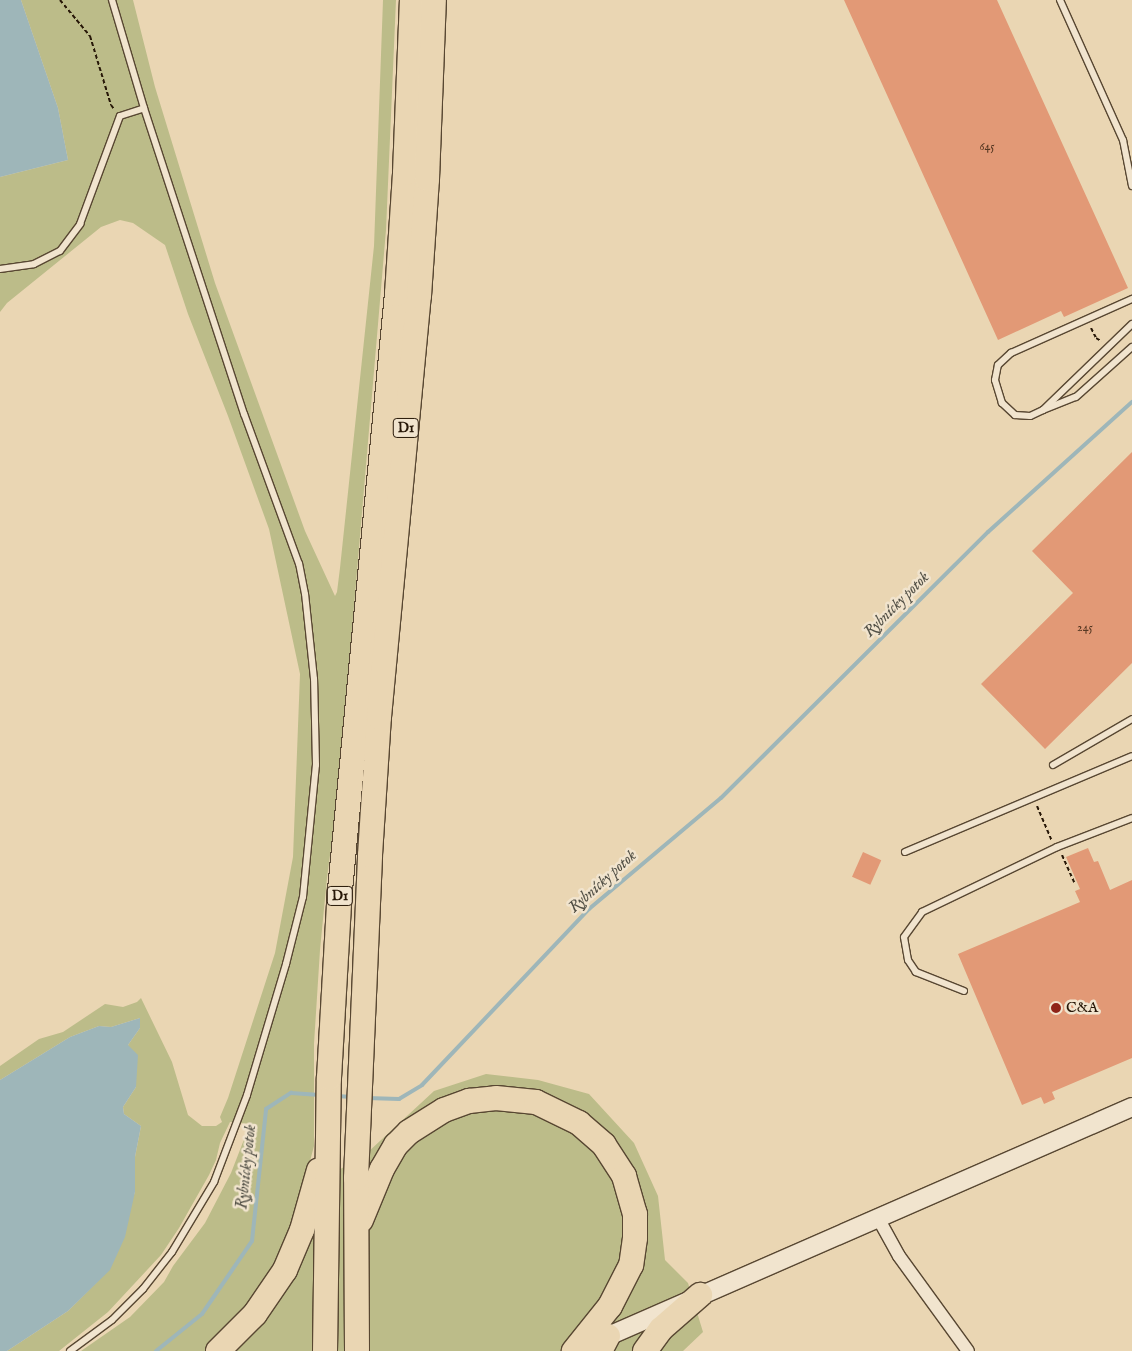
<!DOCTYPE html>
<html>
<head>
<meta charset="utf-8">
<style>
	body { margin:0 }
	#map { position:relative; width:1132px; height:1351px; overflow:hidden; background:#ead6b3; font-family:"IM FELL English",serif }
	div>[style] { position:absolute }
	.green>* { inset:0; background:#bcbc89 }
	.water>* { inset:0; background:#9eb6b9 }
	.stream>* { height:4px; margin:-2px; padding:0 2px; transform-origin:2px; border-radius:2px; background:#9eb6b9 }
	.building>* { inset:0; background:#e29976; transform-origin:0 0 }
	.path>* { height:2px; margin-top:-1px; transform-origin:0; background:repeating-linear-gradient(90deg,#271707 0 4px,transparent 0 6.5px) }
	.roads { filter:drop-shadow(1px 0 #584732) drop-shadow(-1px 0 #584732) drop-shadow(0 1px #584732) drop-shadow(0 -1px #584732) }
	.service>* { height:6px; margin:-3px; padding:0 3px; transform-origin:3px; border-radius:3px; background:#f1e4ce }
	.minor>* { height:12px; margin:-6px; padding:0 6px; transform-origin:6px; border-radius:6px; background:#f1e4ce }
	.secondary>* { height:18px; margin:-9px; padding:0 9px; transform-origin:9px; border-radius:9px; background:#f1e4ce }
	.motorway>* { height:24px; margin:-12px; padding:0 12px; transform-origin:12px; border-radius:12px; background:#ead6b3 }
	.dots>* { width:14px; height:14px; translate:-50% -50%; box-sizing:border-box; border:2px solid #f1e4ce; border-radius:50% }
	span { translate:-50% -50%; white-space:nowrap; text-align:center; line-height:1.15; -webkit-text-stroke:5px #f1e4ce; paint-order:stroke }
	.number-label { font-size:12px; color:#563823 }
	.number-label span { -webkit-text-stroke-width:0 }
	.shield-label span { padding:1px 4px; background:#f1e4ce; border:1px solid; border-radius:4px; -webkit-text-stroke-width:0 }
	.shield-label { font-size:14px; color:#271707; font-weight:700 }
	.poi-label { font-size:15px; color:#271707 }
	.left { translate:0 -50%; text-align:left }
	.water-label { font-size:16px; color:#514f45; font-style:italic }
</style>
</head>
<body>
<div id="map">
	<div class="green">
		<i style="clip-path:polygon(21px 0,133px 0,155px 87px,215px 283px,305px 531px,335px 596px,337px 592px,340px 568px,374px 246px,383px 0,396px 0,386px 230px,338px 795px,327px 878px,320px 950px,314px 1044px,314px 1146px,305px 1180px,309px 1188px,367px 1153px,434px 1091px,486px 1074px,538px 1080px,589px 1094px,634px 1143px,658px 1196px,665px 1260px,688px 1283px,703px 1332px,683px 1351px,81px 1351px,130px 1317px,164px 1282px,173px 1266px,205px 1223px,231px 1173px,250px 1124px,230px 1122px,220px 1143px,216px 1160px,209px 1175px,179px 1228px,161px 1255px,108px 1312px,59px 1351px,7px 1351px,68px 1311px,108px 1271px,135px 1192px,135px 1157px,141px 1126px,124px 1114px,123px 1107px,136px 1087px,128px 1045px,140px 1028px,140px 1018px,111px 1027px,99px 1026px,70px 1037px,0 1080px,0 1066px,39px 1039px,63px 1032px,105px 1004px,123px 1007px,137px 1002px,141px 998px,172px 1062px,188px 1115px,202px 1126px,216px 1126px,222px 1122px,220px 1117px,228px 1098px,275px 953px,293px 857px,300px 674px,269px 529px,228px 416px,188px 314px,165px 245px,133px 223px,120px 220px,101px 227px,7px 303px,0 312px,0 177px,68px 160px,58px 108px)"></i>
	</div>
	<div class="water">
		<i style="clip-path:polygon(0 0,21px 0,58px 108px,68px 160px,0 177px)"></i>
		<i style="clip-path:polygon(140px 1018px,140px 1028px,128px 1045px,138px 1055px,136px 1087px,123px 1107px,124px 1114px,141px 1126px,135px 1157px,135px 1192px,125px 1237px,110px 1270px,68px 1311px,7px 1351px,0 1351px,0 1080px,70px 1037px,99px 1026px,111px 1027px)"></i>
	</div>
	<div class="stream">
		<i style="left:337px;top:1096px;width:15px;rotate:4deg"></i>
		<i style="left:367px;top:1098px;width:32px;rotate:2deg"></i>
		<i style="left:399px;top:1099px;width:27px;rotate:-31deg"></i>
		<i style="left:422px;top:1085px;width:243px;rotate:-46.5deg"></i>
		<i style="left:589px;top:909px;width:172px;rotate:-40.1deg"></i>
		<i style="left:721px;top:798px;width:377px;rotate:-44.9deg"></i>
		<i style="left:988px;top:532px;width:194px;rotate:-42.1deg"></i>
		<i style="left:156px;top:1351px;width:59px;rotate:-38.8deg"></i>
		<i style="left:202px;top:1314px;width:88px;rotate:-55.6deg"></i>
		<i style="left:252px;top:1241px;width:133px;rotate:-83.9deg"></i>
		<i style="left:266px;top:1109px;width:30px;rotate:-33deg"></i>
		<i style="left:291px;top:1093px;width:29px;rotate:4deg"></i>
	</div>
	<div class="building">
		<i style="clip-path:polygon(844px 0,997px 0,1128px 288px,1064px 317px,1061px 311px,998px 340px)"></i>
		<i style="clip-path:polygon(1132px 452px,1132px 663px,1045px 749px,981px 684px,1073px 593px,1032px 551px)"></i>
		<i style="clip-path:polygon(1088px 848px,1094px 862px,1098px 861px,1110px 890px,1132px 880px,1132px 1058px,1052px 1092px,1055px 1099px,1044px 1104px,1041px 1097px,1022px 1105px,958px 954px,1080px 902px,1075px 891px,1080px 889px,1066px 857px)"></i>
		<i style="left:863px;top:852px;width:20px;height:27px;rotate:24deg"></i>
	</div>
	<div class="path">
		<i style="left:60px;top:0;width:47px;rotate:50.2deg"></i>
		<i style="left:90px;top:36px;width:72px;rotate:73.1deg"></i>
		<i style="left:111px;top:105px;width:5px;rotate:53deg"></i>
		<i style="left:1091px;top:328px;width:11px;rotate:63deg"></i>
		<i style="left:1096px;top:338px;width:6px;rotate:31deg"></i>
		<i style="left:1037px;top:806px;width:38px;rotate:67deg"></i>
		<i style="left:1062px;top:855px;width:30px;rotate:66deg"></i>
	</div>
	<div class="roads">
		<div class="service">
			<i style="left:1060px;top:0;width:154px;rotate:65.8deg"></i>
			<i style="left:1123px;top:140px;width:47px;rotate:78.9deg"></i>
			<i style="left:0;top:269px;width:34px;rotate:-8deg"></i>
			<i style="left:34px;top:264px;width:29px;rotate:-27deg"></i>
			<i style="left:60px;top:251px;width:34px;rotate:-53deg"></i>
			<i style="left:80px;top:224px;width:115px;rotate:-69.7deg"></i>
			<i style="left:120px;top:116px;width:25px;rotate:-18deg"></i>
			<i style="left:1132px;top:324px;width:124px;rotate:136deg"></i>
			<i style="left:1043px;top:410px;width:35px;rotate:-22deg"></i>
			<i style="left:1076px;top:397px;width:75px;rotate:-41.8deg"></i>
			<i style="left:1043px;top:410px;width:14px;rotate:155deg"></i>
			<i style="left:1030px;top:416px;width:15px;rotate:-176deg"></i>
			<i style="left:1015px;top:415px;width:18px;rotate:-137deg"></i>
			<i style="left:1002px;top:403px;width:24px;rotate:-107deg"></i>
			<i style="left:995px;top:380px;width:15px;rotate:-79deg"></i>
			<i style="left:998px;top:365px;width:18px;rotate:-43deg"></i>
			<i style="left:1011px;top:353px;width:133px;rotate:-24.1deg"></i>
			<i style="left:1053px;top:765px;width:91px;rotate:-30.2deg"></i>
			<i style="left:905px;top:852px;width:246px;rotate:-22.9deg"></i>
			<i style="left:964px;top:991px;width:52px;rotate:-158.4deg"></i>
			<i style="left:916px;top:972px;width:14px;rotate:-124deg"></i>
			<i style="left:908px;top:960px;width:23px;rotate:-100deg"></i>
			<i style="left:904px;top:937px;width:31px;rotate:-54deg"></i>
			<i style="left:922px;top:912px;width:150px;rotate:-25.7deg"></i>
			<i style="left:1057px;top:847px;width:80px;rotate:-21.1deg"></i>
			<i style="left:70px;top:1351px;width:52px;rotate:-36.4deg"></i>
			<i style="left:112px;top:1320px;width:44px;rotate:-45deg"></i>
			<i style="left:143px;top:1289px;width:47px;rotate:-51.9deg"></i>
			<i style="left:172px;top:1252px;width:82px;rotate:-59deg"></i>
			<i style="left:214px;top:1182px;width:93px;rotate:-69.2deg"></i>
			<i style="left:247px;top:1095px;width:137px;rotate:-73.4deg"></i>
			<i style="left:286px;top:964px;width:69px;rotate:-75.8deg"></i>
			<i style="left:303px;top:897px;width:133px;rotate:-84.4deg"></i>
			<i style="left:316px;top:765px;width:86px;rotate:-91.3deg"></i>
			<i style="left:314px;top:679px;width:85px;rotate:-96deg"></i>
			<i style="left:305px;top:594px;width:31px;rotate:-101deg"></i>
			<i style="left:299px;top:564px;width:160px;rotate:-110.1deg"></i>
			<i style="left:244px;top:414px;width:322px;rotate:-108.1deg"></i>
			<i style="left:144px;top:108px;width:113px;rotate:-106.5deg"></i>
		</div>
		<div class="minor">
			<i style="left:878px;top:1218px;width:43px;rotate:61.1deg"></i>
			<i style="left:899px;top:1256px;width:117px;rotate:54deg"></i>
		</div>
		<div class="secondary">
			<i style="left:597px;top:1341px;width:584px;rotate:-23.62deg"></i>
		</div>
		<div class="motorway">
			<i style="left:361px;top:1220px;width:55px;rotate:-67.6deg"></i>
			<i style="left:382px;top:1169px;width:28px;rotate:-60deg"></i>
			<i style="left:396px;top:1145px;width:18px;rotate:-45deg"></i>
			<i style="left:409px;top:1132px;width:41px;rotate:-32.2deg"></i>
			<i style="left:444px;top:1110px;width:27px;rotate:-20deg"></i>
			<i style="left:469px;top:1101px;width:27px;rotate:-6deg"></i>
			<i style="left:496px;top:1098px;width:40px;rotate:5.7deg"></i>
			<i style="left:536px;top:1102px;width:48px;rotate:26deg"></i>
			<i style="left:579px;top:1123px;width:33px;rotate:41deg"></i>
			<i style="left:604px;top:1145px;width:37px;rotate:57deg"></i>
			<i style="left:624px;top:1176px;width:40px;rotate:74deg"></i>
			<i style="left:635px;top:1214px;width:24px;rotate:90deg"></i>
			<i style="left:635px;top:1238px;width:27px;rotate:98deg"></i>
			<i style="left:631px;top:1265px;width:46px;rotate:117.1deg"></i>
			<i style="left:610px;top:1306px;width:58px;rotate:128.7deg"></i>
			<i style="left:218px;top:1351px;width:52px;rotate:-45deg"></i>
			<i style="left:255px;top:1314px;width:53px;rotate:-55.7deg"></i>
			<i style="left:285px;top:1270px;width:43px;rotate:-67deg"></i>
			<i style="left:302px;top:1230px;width:62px;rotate:-74.2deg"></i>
			<i style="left:325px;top:1351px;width:273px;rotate:-89.2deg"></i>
			<i style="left:329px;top:1078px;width:188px;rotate:-86.7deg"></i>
			<i style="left:340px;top:890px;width:599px;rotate:-84.54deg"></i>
			<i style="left:397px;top:294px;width:121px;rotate:-86.2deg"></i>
			<i style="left:405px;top:173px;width:173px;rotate:-87.7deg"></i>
			<i style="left:357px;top:1351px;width:173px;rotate:-90.3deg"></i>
			<i style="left:356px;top:1178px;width:323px;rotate:-87.5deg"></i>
			<i style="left:370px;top:855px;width:138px;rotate:-86.3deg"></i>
			<i style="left:379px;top:717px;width:423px;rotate:-84.6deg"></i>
			<i style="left:419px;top:296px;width:117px;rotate:-86.1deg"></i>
			<i style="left:427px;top:179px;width:179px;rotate:-87.8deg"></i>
			<i style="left:600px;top:1351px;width:17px;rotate:-62deg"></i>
			<i style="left:645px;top:1351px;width:27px;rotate:-54deg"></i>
			<i style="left:661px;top:1329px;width:52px;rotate:-41.1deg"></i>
		</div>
	</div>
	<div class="dots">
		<i style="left:1056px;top:1008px;background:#8f2418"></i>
	</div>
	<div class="number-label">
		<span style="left:987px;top:147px">645</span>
		<span style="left:1085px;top:628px">245</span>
	</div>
	<div class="shield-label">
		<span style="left:406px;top:428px">D1</span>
		<span style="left:340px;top:896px">D1</span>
	</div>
	<div class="poi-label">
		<span class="left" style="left:1066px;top:1008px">C&amp;A</span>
	</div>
	<div class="water-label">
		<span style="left:897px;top:605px;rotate:-45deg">Rybnícky potok</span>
		<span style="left:603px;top:882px;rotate:-42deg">Rybnícky potok</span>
		<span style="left:247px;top:1167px;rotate:-84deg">Rybnícky potok</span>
	</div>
</div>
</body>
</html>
